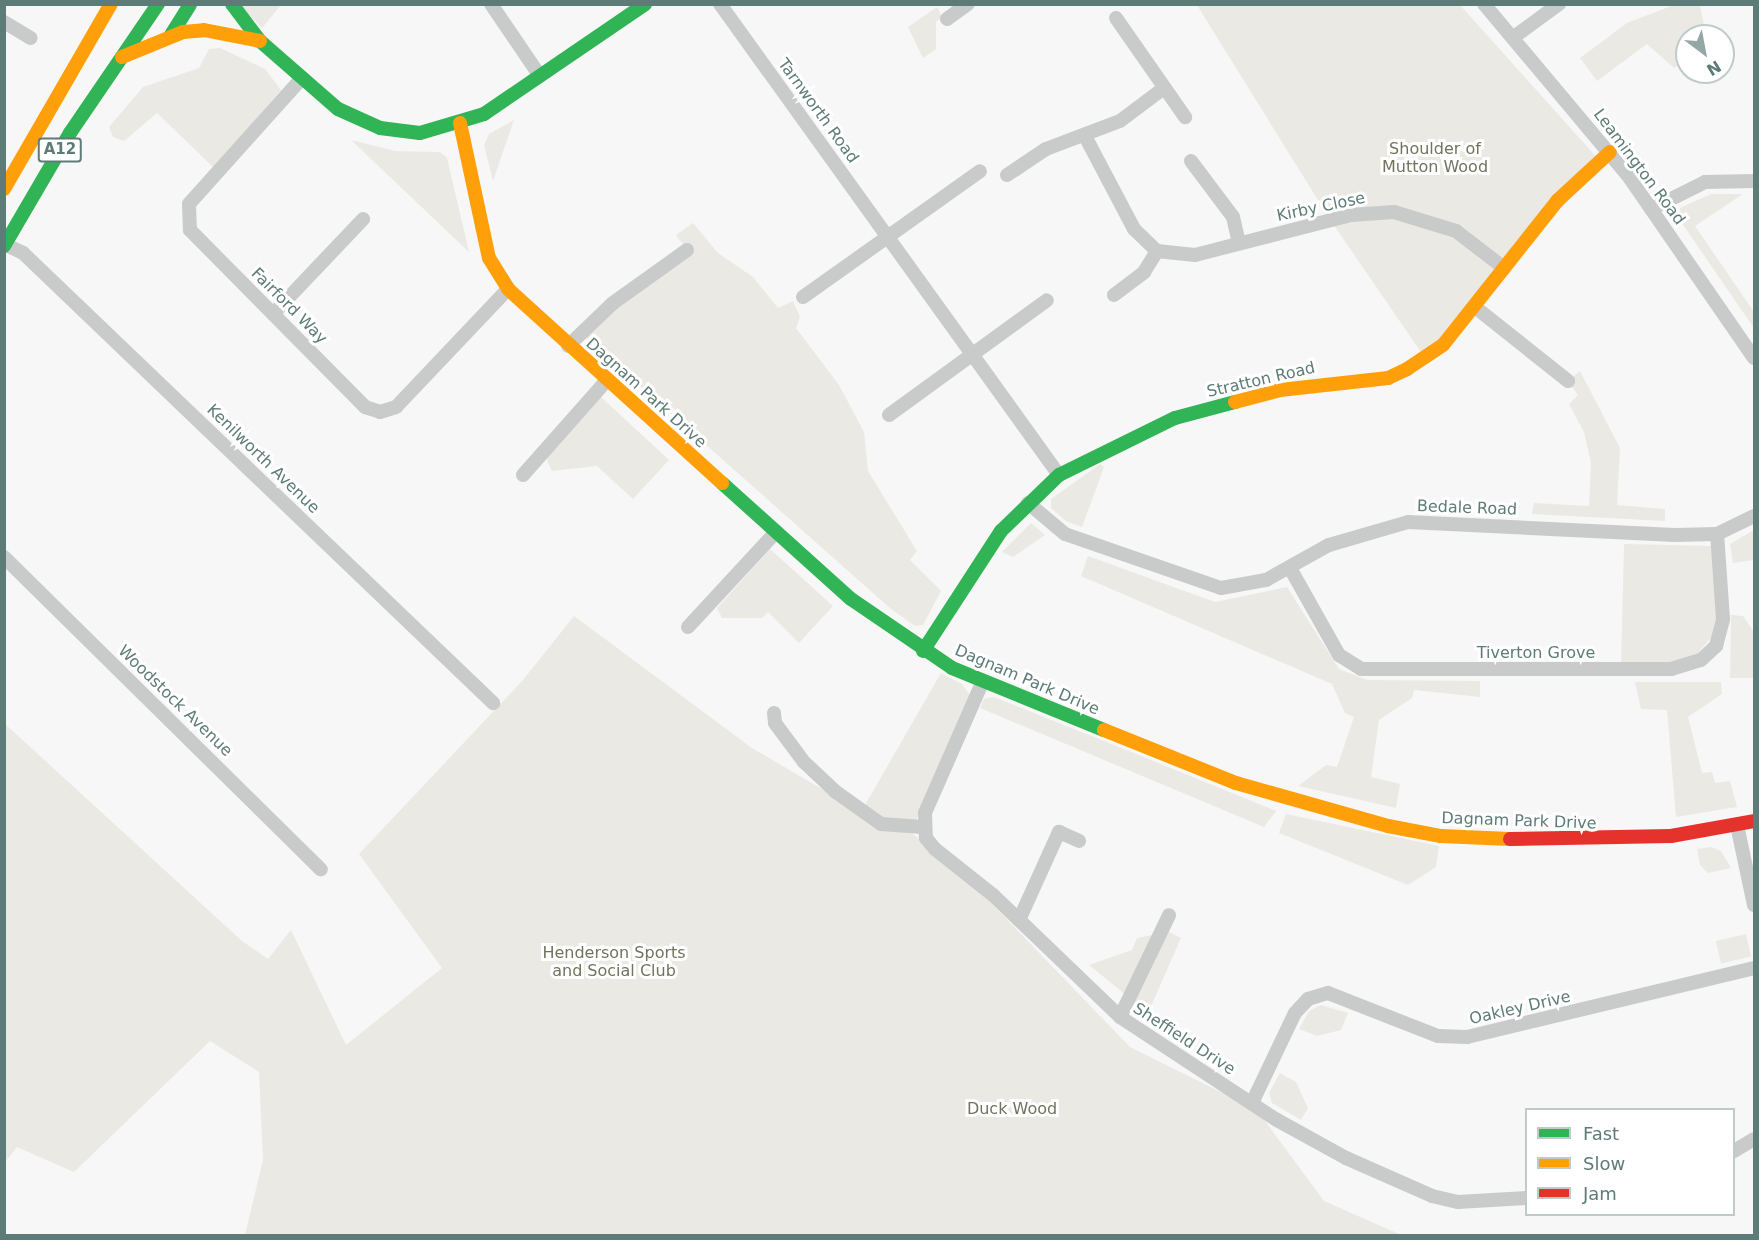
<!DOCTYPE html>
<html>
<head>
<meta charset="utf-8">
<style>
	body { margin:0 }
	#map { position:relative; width:1759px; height:1240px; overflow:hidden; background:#f8f7f7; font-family:"DejaVu Sans",sans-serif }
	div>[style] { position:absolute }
	.green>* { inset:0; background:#eae9e4; transform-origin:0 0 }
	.street>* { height:14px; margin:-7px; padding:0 7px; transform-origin:7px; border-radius:7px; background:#c8cbca }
	.fast>* { height:14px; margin:-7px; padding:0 7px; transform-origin:7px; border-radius:7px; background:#30b455 }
	.slow>* { height:14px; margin:-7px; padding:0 7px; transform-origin:7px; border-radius:7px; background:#ff9f0a }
	.jam>* { height:14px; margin:-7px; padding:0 7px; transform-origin:7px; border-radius:7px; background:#e5322d }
	span { translate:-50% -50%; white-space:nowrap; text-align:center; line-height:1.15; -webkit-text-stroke:6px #fff; paint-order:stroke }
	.shield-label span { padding:2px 4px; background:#fff; border:2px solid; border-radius:4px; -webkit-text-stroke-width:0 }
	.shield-label { font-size:15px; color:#5e7c77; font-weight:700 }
	.street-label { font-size:16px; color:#5e7c77 }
	.park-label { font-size:16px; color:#70745e }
	.frame { position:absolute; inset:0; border:6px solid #5e7c77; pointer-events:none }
	.legend { position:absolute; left:1525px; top:1108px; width:210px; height:108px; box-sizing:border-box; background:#fff; border:2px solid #bfcbc9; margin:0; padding:8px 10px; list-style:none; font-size:18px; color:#5e7c77 }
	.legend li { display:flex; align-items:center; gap:12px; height:30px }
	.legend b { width:30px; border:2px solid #bfcbc9 }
	.north { position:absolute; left:1675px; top:24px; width:60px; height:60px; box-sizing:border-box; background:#fff; border:2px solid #bfcbc9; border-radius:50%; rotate:148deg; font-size:16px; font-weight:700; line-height:24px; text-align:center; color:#5e7c77 }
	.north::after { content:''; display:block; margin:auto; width:21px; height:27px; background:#94a7a4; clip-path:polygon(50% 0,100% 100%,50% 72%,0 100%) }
</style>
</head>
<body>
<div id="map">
	<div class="green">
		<i style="clip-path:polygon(239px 5px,281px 5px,262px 28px)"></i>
		<i style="clip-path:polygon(1197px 5px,1460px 5px,1600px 161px,1425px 358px,1331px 221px)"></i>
		<i style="clip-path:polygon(1674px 5px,1700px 5px,1706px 36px,1687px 36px,1687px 58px,1674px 68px,1647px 44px,1597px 81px,1580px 58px,1627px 23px)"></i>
		<i style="clip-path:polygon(937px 7px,942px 17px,936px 22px,936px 49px,923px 58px,908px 27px)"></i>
		<i style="clip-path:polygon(220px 48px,265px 69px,281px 90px,214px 168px,157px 113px,124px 141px,113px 137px,109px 127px,143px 87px,199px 68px,209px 49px)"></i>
		<i style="clip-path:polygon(514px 120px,493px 181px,484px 145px,489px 134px)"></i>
		<i style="clip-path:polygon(351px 140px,395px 151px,440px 152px,447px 158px,469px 252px)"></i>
		<i style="clip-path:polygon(1711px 194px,1743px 194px,1695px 226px,1754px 312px,1754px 328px,1679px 219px,1680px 208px)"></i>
		<i style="clip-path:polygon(693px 223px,718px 253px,753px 277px,778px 308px,793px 301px,800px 317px,796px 328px,839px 385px,864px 432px,868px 471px,917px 551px,910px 560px,941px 591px,923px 625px,915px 626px,891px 609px,581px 334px,687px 250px,676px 235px)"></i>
		<i style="clip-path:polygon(1580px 371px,1620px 448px,1617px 505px,1665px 509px,1665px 521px,1532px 514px,1534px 503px,1589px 506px,1591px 463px,1584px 432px,1569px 404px,1578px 395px,1568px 381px)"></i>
		<i style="clip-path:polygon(601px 397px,669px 460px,633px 499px,597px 466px,552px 471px,548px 463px,547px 457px)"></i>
		<i style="clip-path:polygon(1100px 464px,1104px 467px,1082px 527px,1066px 521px,1051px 508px,1051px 499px)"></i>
		<i style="clip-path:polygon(1031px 523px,1045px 535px,1013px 557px,1002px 552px)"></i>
		<i style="clip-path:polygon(1754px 530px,1754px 560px,1733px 563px,1730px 544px)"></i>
		<i style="clip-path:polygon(1624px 544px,1712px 546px,1718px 615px,1711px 638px,1697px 654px,1671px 664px,1621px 665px)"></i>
		<i style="clip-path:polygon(770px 549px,833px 606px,799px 643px,768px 612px,762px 618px,722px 618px,717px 608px)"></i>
		<i style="clip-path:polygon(1088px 556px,1215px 602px,1287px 587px,1339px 669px,1367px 680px,1480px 681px,1480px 697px,1414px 690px,1412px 698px,1379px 720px,1371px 777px,1400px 784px,1396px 808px,1298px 786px,1326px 765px,1337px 767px,1354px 717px,1345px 713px,1332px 684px,1081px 576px)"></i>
		<i style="clip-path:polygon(1731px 615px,1743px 616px,1754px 632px,1754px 678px,1730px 678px)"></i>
		<i style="clip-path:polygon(574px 616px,752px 748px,861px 812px,941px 673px,962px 684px,970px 695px,913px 828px,907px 829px,970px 881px,1130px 1047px,1257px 1110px,1324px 1201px,1399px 1234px,1423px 1235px,245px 1235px,263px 1160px,259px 1072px,210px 1041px,74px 1172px,17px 1147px,5px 1162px,4px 723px,242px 941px,268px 959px,291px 930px,346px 1045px,442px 968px,359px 854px,523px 680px)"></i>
		<i style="clip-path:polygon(1635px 682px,1721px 682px,1722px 694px,1688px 717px,1702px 773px,1712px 772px,1715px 783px,1730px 781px,1737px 807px,1676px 817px,1667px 710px,1641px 709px)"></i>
		<i style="clip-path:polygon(994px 697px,1129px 751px,1276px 811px,1264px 827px,980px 708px,984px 699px)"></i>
		<i style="clip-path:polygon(1286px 814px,1439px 846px,1436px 867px,1408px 885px,1279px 833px)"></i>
		<i style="clip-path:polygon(1711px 847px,1721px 851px,1731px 868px,1708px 873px,1700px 865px,1697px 849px)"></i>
		<i style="clip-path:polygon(1169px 932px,1181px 938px,1148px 1013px,1089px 965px,1132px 950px,1137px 938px)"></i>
		<i style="left:1746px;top:934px;width:23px;height:31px;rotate:77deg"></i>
		<i style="clip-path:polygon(1321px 1005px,1348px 1013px,1341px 1030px,1317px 1036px,1299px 1029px,1309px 1011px)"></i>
		<i style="clip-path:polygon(1280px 1073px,1296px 1082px,1308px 1108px,1301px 1120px,1272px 1103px,1269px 1093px)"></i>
	</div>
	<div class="street">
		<i style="left:491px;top:4px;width:87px;rotate:55.8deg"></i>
		<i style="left:720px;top:4px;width:580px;rotate:54.26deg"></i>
		<i style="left:1484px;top:4px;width:226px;rotate:50deg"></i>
		<i style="left:1629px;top:177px;width:220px;rotate:55.4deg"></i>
		<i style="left:1116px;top:18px;width:121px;rotate:55.1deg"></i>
		<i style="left:947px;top:19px;width:26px;rotate:-36deg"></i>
		<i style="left:4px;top:22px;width:31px;rotate:31deg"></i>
		<i style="left:1514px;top:37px;width:56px;rotate:-36.3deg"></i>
		<i style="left:302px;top:78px;width:169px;rotate:131.9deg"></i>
		<i style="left:189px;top:204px;width:26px;rotate:88deg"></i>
		<i style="left:190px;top:230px;width:249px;rotate:45.3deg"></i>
		<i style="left:365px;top:407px;width:16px;rotate:18deg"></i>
		<i style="left:380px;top:412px;width:17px;rotate:-17deg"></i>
		<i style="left:396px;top:407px;width:163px;rotate:-46.5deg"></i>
		<i style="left:1085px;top:136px;width:105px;rotate:62.2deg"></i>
		<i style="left:1134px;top:229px;width:32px;rotate:44deg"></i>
		<i style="left:1157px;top:251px;width:38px;rotate:6deg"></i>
		<i style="left:1195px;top:255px;width:161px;rotate:-14.4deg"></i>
		<i style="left:1351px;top:215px;width:43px;rotate:-4deg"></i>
		<i style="left:1394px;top:212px;width:65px;rotate:17deg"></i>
		<i style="left:1456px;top:231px;width:61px;rotate:37.6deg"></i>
		<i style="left:1191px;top:161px;width:70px;rotate:53.1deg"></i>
		<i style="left:1233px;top:217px;width:27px;rotate:77deg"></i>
		<i style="left:1007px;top:175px;width:47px;rotate:-33.7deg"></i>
		<i style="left:1046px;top:149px;width:79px;rotate:-20.7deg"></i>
		<i style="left:1120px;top:121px;width:55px;rotate:-36.9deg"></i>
		<i style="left:1651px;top:209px;width:60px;rotate:-26.6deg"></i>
		<i style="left:1705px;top:182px;width:49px;rotate:-1.2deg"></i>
		<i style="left:4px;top:244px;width:21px;rotate:25deg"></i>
		<i style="left:23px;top:253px;width:651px;rotate:43.75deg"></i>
		<i style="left:1114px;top:295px;width:38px;rotate:-37deg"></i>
		<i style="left:1144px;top:272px;width:25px;rotate:-58deg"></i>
		<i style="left:803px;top:297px;width:217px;rotate:-35.4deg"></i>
		<i style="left:1475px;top:307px;width:119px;rotate:38.5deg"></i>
		<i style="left:273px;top:314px;width:131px;rotate:-46.5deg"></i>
		<i style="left:568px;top:346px;width:62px;rotate:-43.7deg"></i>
		<i style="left:613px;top:303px;width:91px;rotate:-35.6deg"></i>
		<i style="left:889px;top:415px;width:195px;rotate:-36deg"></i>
		<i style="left:523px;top:475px;width:127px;rotate:-48.5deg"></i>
		<i style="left:1028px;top:503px;width:48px;rotate:40deg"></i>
		<i style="left:1065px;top:534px;width:165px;rotate:19.1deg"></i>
		<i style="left:1221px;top:588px;width:46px;rotate:-10.1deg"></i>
		<i style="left:1266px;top:580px;width:72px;rotate:-29.1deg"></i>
		<i style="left:1329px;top:545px;width:82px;rotate:-16.2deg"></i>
		<i style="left:1408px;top:522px;width:267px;rotate:2.8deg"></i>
		<i style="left:1675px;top:535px;width:42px;rotate:-1.4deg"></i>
		<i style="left:1717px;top:534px;width:41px;rotate:-25.9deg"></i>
		<i style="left:4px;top:557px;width:445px;rotate:44.6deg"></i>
		<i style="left:1290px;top:568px;width:100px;rotate:60.6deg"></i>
		<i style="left:1339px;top:655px;width:26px;rotate:32deg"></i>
		<i style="left:1361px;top:669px;width:310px"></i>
		<i style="left:1671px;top:669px;width:31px;rotate:-17deg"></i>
		<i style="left:1701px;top:660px;width:21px;rotate:-43deg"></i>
		<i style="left:1716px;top:646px;width:28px;rotate:-75deg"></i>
		<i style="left:1723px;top:619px;width:85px;rotate:-94deg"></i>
		<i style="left:688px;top:627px;width:129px;rotate:-47.2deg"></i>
		<i style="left:982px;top:683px;width:142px;rotate:113.7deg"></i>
		<i style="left:925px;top:813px;width:25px;rotate:88deg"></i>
		<i style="left:926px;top:838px;width:14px;rotate:51deg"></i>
		<i style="left:935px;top:849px;width:74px;rotate:38.4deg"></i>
		<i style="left:993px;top:895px;width:176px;rotate:43.8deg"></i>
		<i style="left:1120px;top:1017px;width:188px;rotate:33.3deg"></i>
		<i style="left:1277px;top:1120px;width:79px;rotate:28.8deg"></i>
		<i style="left:1346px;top:1158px;width:94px;rotate:23.8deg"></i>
		<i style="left:1432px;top:1196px;width:27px;rotate:13deg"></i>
		<i style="left:1458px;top:1202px;width:68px;rotate:-3.4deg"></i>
		<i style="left:774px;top:713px;width:10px;rotate:84deg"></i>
		<i style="left:775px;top:723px;width:49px;rotate:53.4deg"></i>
		<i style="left:804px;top:762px;width:44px;rotate:43.2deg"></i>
		<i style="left:836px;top:792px;width:55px;rotate:35.4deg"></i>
		<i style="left:881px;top:824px;width:42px;rotate:4.1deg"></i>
		<i style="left:1737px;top:825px;width:82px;rotate:78deg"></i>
		<i style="left:1019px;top:920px;width:97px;rotate:-65.6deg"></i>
		<i style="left:1059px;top:832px;width:22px;rotate:24deg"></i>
		<i style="left:1120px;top:1017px;width:113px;rotate:-64.3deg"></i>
		<i style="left:1252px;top:1103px;width:100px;rotate:-64.5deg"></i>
		<i style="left:1295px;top:1013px;width:19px;rotate:-47deg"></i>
		<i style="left:1308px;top:999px;width:21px;rotate:-17deg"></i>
		<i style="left:1328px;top:993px;width:118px;rotate:21.4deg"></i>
		<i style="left:1438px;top:1036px;width:29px;rotate:2deg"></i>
		<i style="left:1467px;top:1037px;width:295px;rotate:-13.5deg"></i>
		<i style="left:1734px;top:1151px;width:23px;rotate:-31deg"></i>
	</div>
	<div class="fast">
		<i style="left:232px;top:4px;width:46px;rotate:52.9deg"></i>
		<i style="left:260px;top:41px;width:103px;rotate:41.1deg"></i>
		<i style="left:338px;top:109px;width:46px;rotate:24.3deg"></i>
		<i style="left:380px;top:128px;width:40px;rotate:7.1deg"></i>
		<i style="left:420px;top:133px;width:67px;rotate:-16.5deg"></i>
		<i style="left:484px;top:114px;width:195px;rotate:-34.3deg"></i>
		<i style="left:171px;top:35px;width:36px;rotate:-58deg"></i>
		<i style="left:4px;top:246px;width:131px;rotate:-59.7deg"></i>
		<i style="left:70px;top:133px;width:156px;rotate:-55.7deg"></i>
		<i style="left:722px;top:483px;width:173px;rotate:42deg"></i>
		<i style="left:851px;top:599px;width:122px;rotate:34.3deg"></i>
		<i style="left:952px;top:668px;width:164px;rotate:22.2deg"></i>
		<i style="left:923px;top:651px;width:143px;rotate:-57deg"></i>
		<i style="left:1001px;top:531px;width:81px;rotate:-44deg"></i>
		<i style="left:1059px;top:475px;width:129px;rotate:-26.2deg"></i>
		<i style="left:1175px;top:418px;width:62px;rotate:-14.9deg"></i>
	</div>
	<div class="slow">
		<i style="left:122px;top:57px;width:66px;rotate:-22.3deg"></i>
		<i style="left:183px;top:32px;width:21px;rotate:-5deg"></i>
		<i style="left:204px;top:30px;width:57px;rotate:11.1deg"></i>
		<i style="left:460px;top:123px;width:138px;rotate:77.9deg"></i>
		<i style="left:489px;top:258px;width:36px;rotate:58deg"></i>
		<i style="left:508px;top:289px;width:289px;rotate:42.2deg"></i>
		<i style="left:4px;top:189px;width:214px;rotate:-60deg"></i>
		<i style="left:1235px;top:402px;width:47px;rotate:-14.9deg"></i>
		<i style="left:1280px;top:390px;width:109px;rotate:-6.3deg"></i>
		<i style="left:1388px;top:378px;width:21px;rotate:-25deg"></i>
		<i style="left:1407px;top:369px;width:43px;rotate:-33.7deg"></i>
		<i style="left:1443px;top:345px;width:184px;rotate:-51.6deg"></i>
		<i style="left:1557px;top:201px;width:72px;rotate:-42.8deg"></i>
		<i style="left:1104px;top:730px;width:142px;rotate:21.9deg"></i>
		<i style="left:1236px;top:783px;width:158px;rotate:15.8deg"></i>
		<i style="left:1388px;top:826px;width:54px;rotate:10.7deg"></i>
		<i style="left:1441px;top:836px;width:69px;rotate:2.5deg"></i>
	</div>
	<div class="jam">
		<i style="left:1510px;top:839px;width:161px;rotate:-1.1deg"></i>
		<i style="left:1671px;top:836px;width:84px;rotate:-10.2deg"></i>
	</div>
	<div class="shield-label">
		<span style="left:60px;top:150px">A12</span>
	</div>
	<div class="street-label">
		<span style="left:818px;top:111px;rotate:54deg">Tarnworth Road</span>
		<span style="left:1639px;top:167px;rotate:53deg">Leamington Road</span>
		<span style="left:1321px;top:207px;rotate:-12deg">Kirby Close</span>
		<span style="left:289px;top:306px;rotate:45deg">Fairford Way</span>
		<span style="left:1261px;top:380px;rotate:-13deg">Stratton Road</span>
		<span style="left:646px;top:393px;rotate:42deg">Dagnam Park Drive</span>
		<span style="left:263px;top:459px;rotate:44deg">Kenilworth Avenue</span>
		<span style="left:1467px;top:508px;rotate:2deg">Bedale Road</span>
		<span style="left:1536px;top:653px">Tiverton Grove</span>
		<span style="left:1027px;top:680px;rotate:23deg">Dagnam Park Drive</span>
		<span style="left:175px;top:701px;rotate:44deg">Woodstock Avenue</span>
		<span style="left:1519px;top:821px;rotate:2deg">Dagnam Park Drive</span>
		<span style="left:1520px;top:1008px;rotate:-13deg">Oakley Drive</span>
		<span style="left:1184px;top:1039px;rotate:33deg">Sheffield Drive</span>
	</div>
	<div class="park-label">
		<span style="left:1435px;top:158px">Shoulder of<br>Mutton Wood</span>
		<span style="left:614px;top:962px">Henderson Sports<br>and Social Club</span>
		<span style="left:1012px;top:1109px">Duck Wood</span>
	</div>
	<div class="frame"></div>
	<ul class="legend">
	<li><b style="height:8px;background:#30b455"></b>Fast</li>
	<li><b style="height:8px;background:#ff9f0a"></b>Slow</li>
	<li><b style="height:8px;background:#e5322d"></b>Jam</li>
	</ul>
	<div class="north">N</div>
</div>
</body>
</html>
